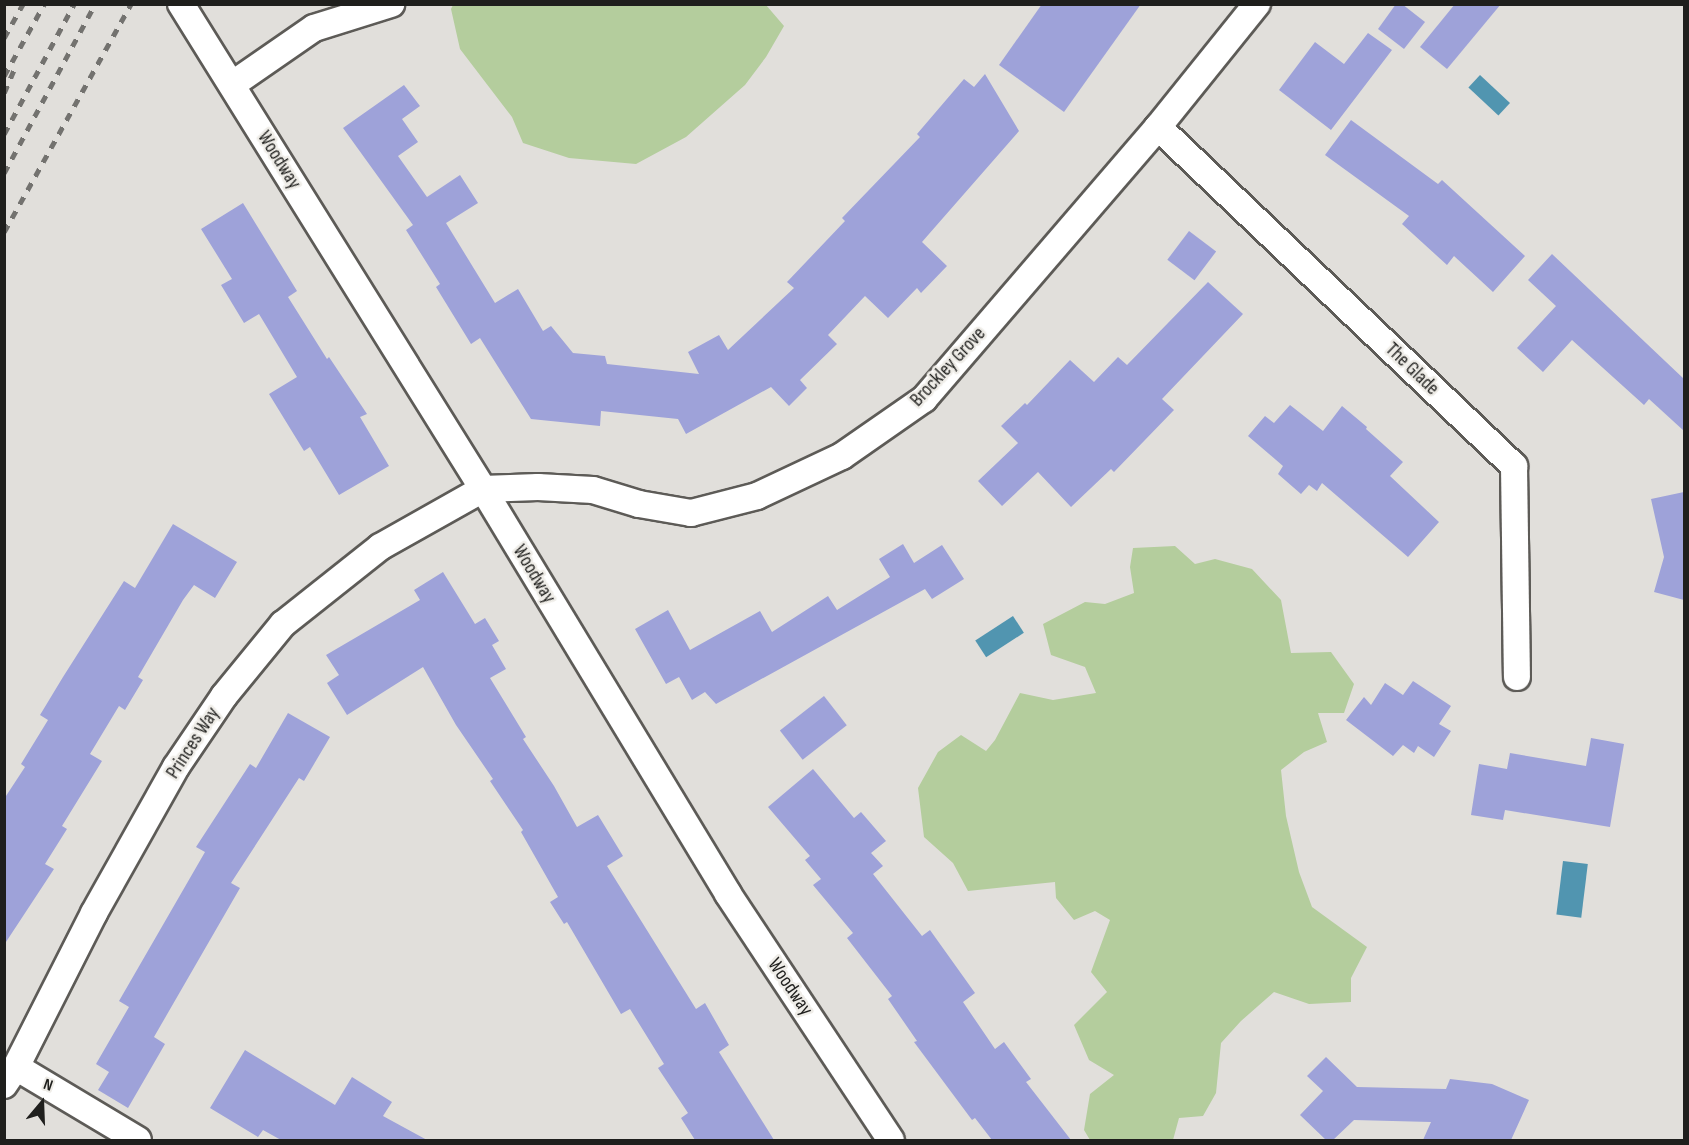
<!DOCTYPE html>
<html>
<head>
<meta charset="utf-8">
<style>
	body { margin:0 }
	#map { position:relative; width:1689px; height:1145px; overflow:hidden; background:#e1dfdb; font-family:"Sofia Sans Condensed",sans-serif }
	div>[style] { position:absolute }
	.green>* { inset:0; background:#b4cd9d }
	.water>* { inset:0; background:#5195b0; transform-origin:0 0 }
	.building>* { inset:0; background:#9ea2d9; transform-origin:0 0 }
	.roads { filter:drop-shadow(2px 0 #5d5b57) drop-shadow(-2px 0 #5d5b57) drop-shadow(0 2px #5d5b57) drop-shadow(0 -2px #5d5b57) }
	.street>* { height:26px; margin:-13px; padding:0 13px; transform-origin:13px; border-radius:13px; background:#fff }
	.rail>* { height:4.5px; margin-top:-2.25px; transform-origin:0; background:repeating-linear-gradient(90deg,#73726f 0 8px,transparent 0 16px) }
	span { translate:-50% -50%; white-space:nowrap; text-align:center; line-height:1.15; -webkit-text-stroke:5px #efede8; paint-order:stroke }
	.street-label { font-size:20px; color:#1f1f1d }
	.frame { position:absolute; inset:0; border:6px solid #1f1f1d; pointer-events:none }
	.north { position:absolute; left:12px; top:1073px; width:60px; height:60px; -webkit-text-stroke:4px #efede8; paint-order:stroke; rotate:19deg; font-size:16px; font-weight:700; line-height:24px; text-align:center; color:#1f1f1d }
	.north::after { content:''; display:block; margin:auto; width:21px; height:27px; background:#1f1f1d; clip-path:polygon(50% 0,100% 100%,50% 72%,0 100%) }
</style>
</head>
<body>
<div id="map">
	<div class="green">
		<i style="clip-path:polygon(453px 5px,766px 5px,784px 26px,766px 57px,745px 85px,686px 137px,636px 164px,569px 158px,523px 143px,512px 117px,460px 49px,451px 9px)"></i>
		<i style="clip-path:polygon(1175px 546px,1195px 564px,1215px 559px,1252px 569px,1281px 600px,1291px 653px,1331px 652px,1354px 684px,1344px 713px,1318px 713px,1327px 742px,1304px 752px,1281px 770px,1286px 816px,1299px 872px,1312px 907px,1367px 947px,1351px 978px,1351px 1002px,1309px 1004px,1274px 992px,1241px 1021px,1221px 1043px,1216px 1093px,1203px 1116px,1179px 1118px,1173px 1140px,1090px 1140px,1084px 1130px,1090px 1094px,1114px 1075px,1089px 1060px,1074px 1025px,1107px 992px,1091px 972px,1110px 920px,1095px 911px,1074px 920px,1056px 898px,1055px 882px,968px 891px,953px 863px,924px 837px,918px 788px,938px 752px,961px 735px,986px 751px,995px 740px,1020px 693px,1053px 700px,1096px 693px,1085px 667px,1051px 655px,1043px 624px,1085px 602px,1105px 604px,1134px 593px,1130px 567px,1133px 548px)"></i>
	</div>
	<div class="water">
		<i style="left:1480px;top:75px;width:41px;height:17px;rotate:43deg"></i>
		<i style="left:1013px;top:616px;width:20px;height:45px;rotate:57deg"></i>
		<i style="left:1563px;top:861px;width:25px;height:54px;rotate:7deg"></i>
	</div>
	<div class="building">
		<i style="clip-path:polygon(1042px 4px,1141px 4px,1064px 112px,999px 65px)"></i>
		<i style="clip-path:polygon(1396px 4px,1402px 4px,1425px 22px,1404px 49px,1378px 29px)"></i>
		<i style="clip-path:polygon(1455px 4px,1501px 4px,1447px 69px,1420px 47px)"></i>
		<i style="clip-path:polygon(1368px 33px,1392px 50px,1331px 130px,1279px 90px,1315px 42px,1344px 64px)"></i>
		<i style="clip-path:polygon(985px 74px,1019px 131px,922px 242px,947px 266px,921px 293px,917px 288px,888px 318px,865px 296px,828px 335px,837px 344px,800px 380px,807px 388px,789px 406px,771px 387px,686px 434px,678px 419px,601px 411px,600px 426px,531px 419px,480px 338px,471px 344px,436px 287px,440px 284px,406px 230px,413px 225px,343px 128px,404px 85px,420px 106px,402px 119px,418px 142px,398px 156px,427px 197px,460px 175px,478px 203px,446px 223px,495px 303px,518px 289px,543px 331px,551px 326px,573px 353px,605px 356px,607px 364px,699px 374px,688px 352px,719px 335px,728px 350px,794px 288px,787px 282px,845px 221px,842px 218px,920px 137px,917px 134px,964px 79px,974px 87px)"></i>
		<i style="clip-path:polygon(1351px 120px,1438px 184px,1442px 180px,1525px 256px,1493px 292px,1454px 256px,1447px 265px,1402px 224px,1409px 216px,1325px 155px)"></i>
		<i style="clip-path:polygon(243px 203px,297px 291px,288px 297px,327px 359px,329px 357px,367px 414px,360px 417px,389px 466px,339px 495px,310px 447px,304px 451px,269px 394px,297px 377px,259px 314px,244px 323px,221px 285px,232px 279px,201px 229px)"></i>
		<i style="left:1189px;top:231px;width:34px;height:36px;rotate:37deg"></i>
		<i style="clip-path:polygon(1552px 254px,1684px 379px,1684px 431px,1649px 399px,1644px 405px,1572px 340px,1543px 372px,1517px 348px,1556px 306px,1528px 280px)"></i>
		<i style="clip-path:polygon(1208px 282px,1243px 314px,1162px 399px,1174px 410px,1114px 472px,1111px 469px,1071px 507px,1038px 472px,1002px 506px,978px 481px,1018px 443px,1001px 426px,1025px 403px,1027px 405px,1070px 360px,1094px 382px,1118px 357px,1127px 365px)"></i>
		<i style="clip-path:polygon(1290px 405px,1323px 431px,1342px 406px,1367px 427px,1366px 429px,1403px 462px,1390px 476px,1439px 522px,1408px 557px,1322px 483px,1317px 491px,1309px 485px,1301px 494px,1278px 474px,1283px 466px,1248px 436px,1265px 416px,1274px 423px)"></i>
		<i style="clip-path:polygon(1684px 492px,1684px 600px,1654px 592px,1664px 557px,1651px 499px)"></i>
		<i style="clip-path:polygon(173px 524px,237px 562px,215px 598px,194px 585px,183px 600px,138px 677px,143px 680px,125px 710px,119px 706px,90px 754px,102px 761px,62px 826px,67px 829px,45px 864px,54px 869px,4px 945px,4px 799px,25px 767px,21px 764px,48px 720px,40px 715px,63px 677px,124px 581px,135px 588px)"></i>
		<i style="clip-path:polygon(903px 544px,914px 563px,942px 545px,964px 579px,932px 599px,925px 589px,716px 704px,705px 692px,692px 700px,679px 677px,666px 684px,635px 629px,668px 610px,690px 650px,760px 611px,772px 632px,828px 596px,837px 610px,890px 577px,879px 559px)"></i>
		<i style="clip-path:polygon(443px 572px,475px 624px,485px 618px,499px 641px,492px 645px,506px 669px,490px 678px,526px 737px,523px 739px,554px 786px,577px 827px,598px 815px,623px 856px,607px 866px,696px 1009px,705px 1003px,729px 1045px,719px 1052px,774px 1140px,695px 1140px,681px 1118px,688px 1113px,658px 1068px,664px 1064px,630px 1009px,621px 1014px,567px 922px,564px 924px,550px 902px,558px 897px,521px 832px,523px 830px,490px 781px,493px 779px,456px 725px,423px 667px,347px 715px,327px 683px,339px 675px,326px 655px,420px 600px,414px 590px)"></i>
		<i style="clip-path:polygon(1413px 681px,1451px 706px,1439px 724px,1451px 731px,1434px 757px,1418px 746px,1414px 753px,1403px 745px,1393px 756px,1346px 720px,1364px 697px,1371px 705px,1385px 683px,1403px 695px)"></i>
		<i style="left:824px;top:696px;width:37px;height:56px;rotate:52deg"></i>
		<i style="clip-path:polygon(288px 713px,330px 737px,304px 781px,299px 778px,231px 883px,240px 888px,154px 1037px,165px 1044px,128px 1108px,98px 1090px,109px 1072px,96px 1064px,129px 1007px,119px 1001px,205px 852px,196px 847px,250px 764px,256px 768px)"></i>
		<i style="clip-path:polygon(1591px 738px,1624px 744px,1610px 827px,1505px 810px,1503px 820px,1471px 815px,1479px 764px,1507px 769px,1510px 753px,1586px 766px)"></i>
		<i style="clip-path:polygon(813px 769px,854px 818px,861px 812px,886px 841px,871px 853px,883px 866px,873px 874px,922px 936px,930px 930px,975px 993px,963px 1002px,995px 1049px,1004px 1042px,1031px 1079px,1026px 1082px,1071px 1140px,992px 1140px,975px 1118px,972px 1120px,914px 1042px,917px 1041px,888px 999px,892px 996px,847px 938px,853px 933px,813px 885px,821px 879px,805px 860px,810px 856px,768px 807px)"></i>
		<i style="clip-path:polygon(245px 1050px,335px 1105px,352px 1077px,392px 1102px,383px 1116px,427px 1140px,281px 1140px,263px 1130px,258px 1137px,210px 1108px)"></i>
		<i style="clip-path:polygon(1326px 1057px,1357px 1087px,1446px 1089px,1450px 1079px,1492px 1084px,1529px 1100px,1511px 1140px,1423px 1140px,1431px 1122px,1354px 1120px,1333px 1140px,1326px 1140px,1300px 1115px,1323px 1091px,1307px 1076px)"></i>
	</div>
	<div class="roads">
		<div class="street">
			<i style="left:181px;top:4px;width:571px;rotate:58.09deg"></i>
			<i style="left:483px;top:489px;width:473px;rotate:58.8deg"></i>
			<i style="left:728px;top:894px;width:295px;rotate:56.5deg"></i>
			<i style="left:233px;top:84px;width:98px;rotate:-34.7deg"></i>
			<i style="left:314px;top:28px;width:81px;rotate:-17.3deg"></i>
			<i style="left:1158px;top:127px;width:492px;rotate:43.6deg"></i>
			<i style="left:1514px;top:466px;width:211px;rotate:89.2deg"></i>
			<i style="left:16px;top:1067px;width:142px;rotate:30.9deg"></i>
			<i style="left:4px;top:1085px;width:22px;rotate:-56deg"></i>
			<i style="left:16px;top:1067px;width:173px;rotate:-63.1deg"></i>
			<i style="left:94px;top:913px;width:167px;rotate:-60.7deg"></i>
			<i style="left:176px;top:767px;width:86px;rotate:-55.9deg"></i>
			<i style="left:224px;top:696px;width:93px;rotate:-50.7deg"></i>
			<i style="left:283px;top:624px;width:124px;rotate:-38.4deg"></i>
			<i style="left:380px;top:547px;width:118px;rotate:-29.4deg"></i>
			<i style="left:483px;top:489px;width:55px;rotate:-2.1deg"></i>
			<i style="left:538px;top:487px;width:55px;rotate:3.1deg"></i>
			<i style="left:593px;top:490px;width:48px;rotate:16.9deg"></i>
			<i style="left:639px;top:504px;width:53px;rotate:9.8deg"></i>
			<i style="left:691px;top:513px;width:68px;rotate:-14.4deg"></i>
			<i style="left:757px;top:496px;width:94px;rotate:-25.2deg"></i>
			<i style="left:842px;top:456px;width:100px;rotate:-34.8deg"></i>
			<i style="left:924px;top:399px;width:359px;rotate:-49.3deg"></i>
			<i style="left:1158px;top:127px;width:158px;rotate:-51.2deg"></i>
		</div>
	</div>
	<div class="rail">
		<i style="left:4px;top:38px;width:39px;rotate:-61deg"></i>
		<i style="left:4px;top:76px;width:82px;rotate:-60.9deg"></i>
		<i style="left:4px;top:93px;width:26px;rotate:-67deg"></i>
		<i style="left:4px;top:134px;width:148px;rotate:-61.7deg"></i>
		<i style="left:4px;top:173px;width:192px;rotate:-61.7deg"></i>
		<i style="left:4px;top:232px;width:261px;rotate:-60.9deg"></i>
	</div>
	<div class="street-label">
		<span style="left:279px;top:160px;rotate:58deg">Woodway</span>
		<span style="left:948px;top:367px;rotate:-47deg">Brockley Grove</span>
		<span style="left:1412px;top:369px;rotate:44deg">The Glade</span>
		<span style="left:534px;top:574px;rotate:59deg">Woodway</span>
		<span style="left:193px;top:743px;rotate:-57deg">Princes Way</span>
		<span style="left:790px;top:987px;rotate:56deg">Woodway</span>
	</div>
	<div class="frame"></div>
	<div class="north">N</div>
</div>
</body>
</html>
